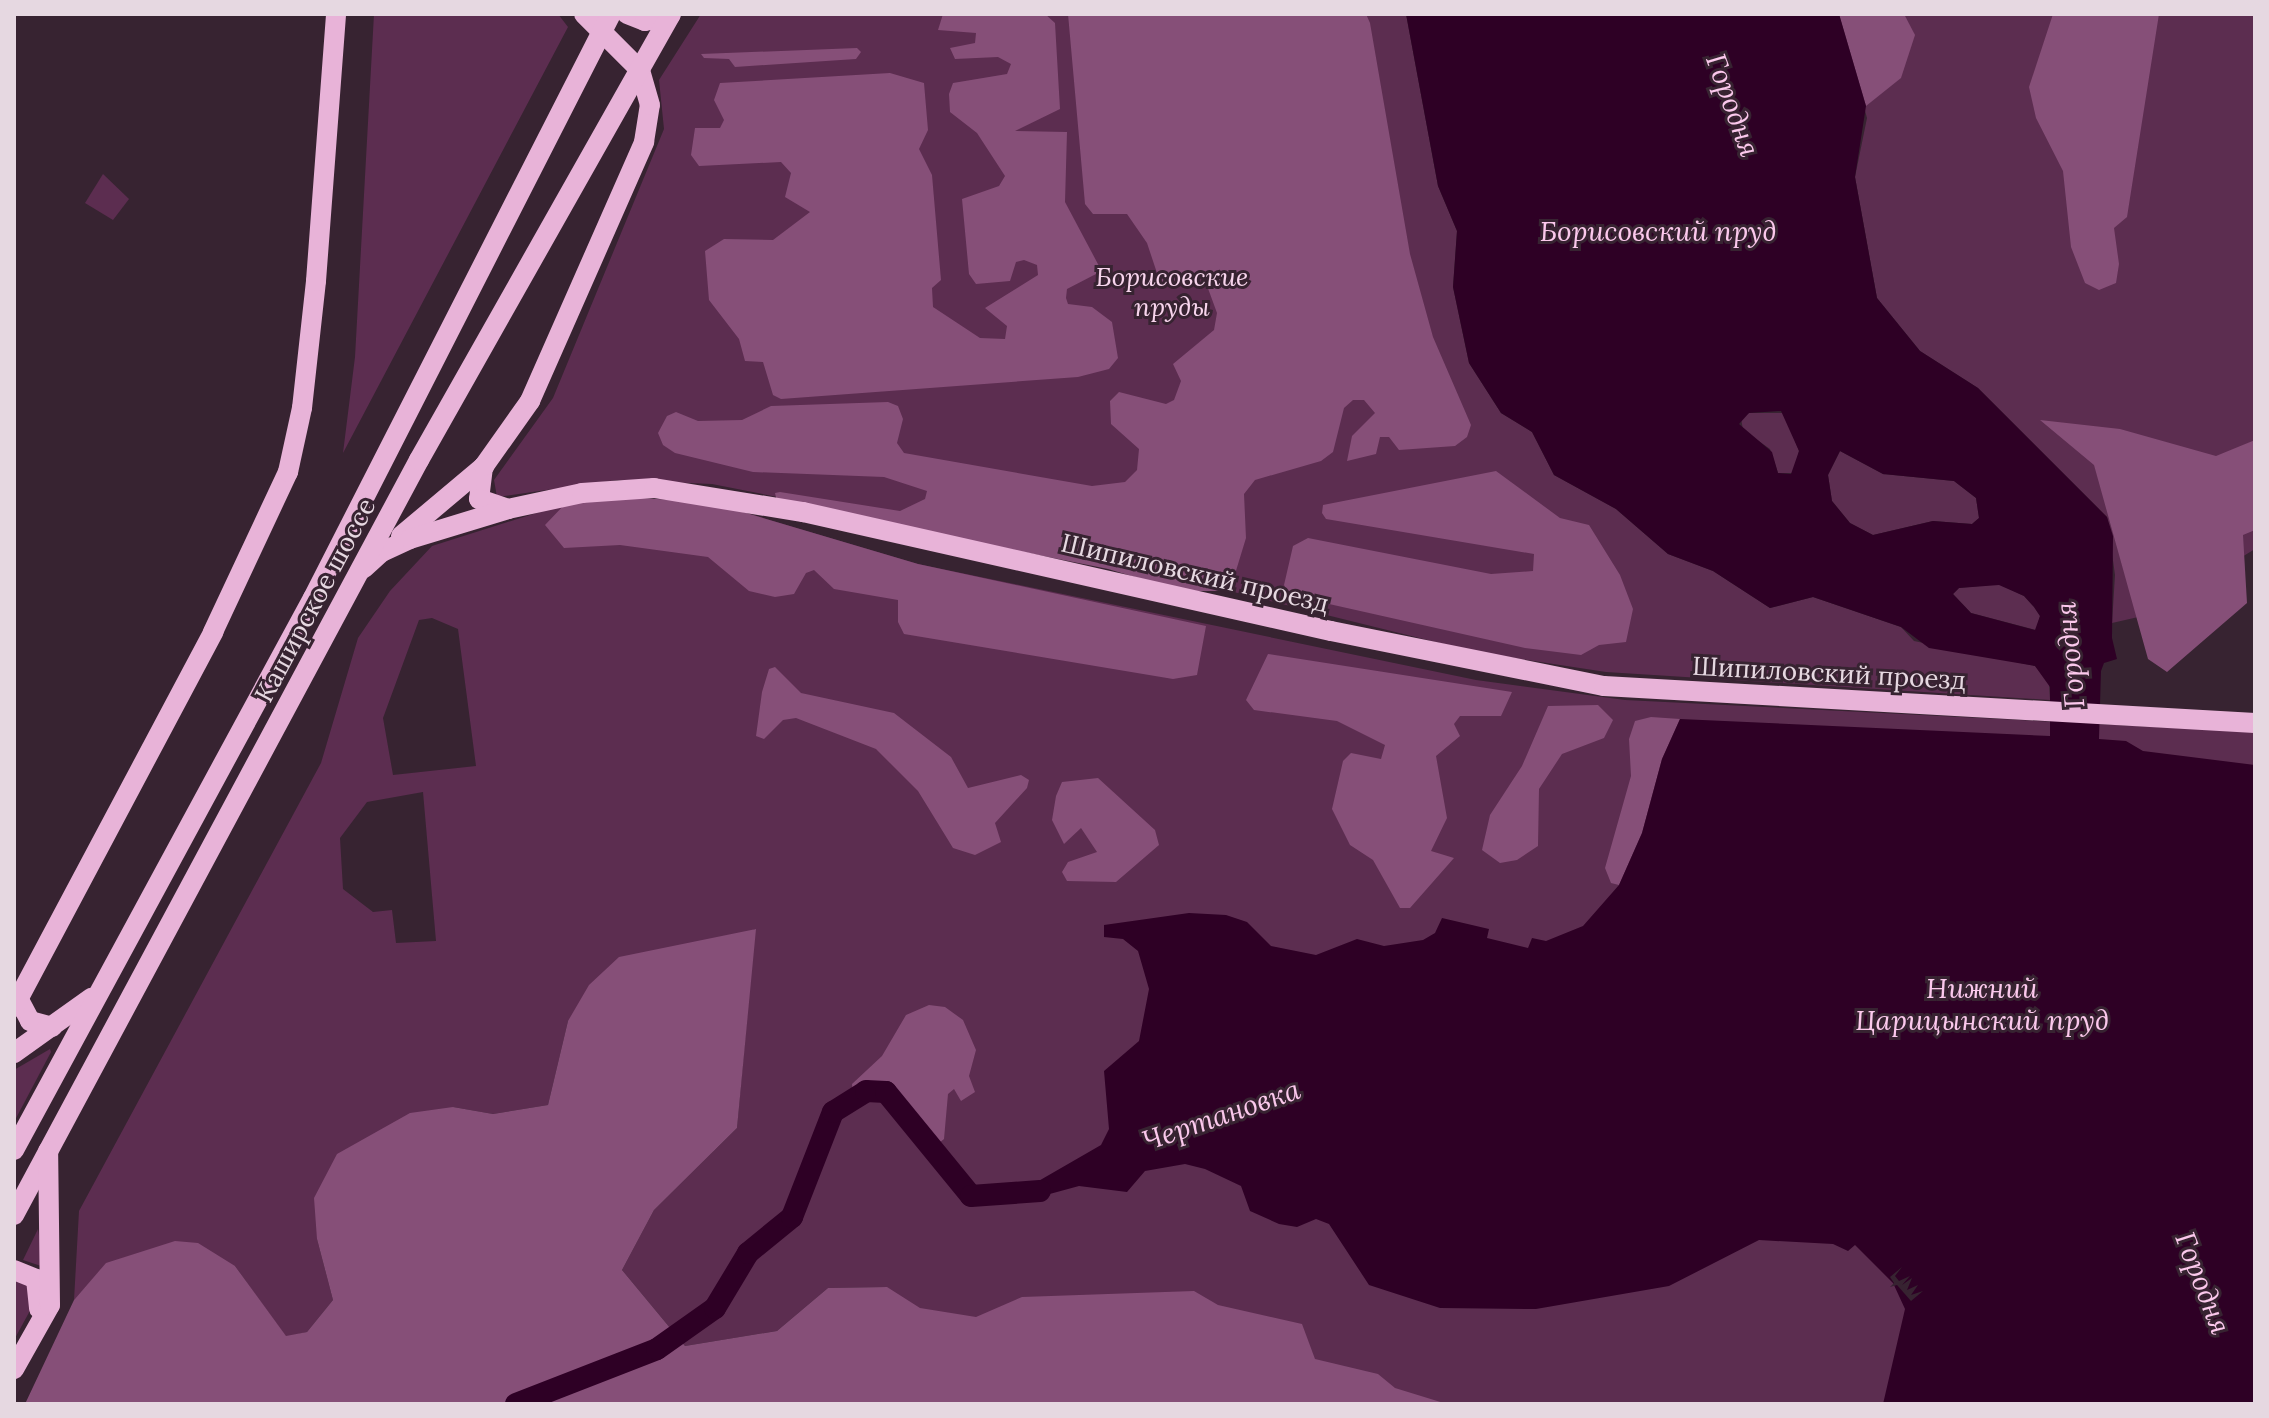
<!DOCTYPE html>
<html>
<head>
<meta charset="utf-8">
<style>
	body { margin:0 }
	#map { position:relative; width:2269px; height:1418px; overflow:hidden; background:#372331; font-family:Lora,serif }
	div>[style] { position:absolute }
	.green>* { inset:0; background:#5c2d50 }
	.forest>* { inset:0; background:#864f78 }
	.water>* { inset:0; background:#2e0025 }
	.pier>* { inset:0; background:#372331 }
	.river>* { height:22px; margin:-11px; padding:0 11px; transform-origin:11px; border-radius:11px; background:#2e0025 }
	.major>* { height:20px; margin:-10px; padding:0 10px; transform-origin:10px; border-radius:10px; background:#e8b3d8 }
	span { translate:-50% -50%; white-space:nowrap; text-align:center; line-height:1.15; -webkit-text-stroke:6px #372331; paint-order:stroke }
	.park-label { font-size:26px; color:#f8d5ed; font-style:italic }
	.street-label { font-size:26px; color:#e6d8e1 }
	.water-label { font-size:28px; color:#fbc8ec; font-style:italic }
	.frame { position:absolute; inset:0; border:16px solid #e6d8e1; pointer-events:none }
</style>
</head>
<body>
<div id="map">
	<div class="green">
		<i style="clip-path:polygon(374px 14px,558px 14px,568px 27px,343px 453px,355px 357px)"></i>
		<i style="clip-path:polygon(701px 14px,1406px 14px,1438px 186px,1457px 231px,1453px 287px,1469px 363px,1501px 413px,1532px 432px,1554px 475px,1616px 509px,1668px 554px,1713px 571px,1770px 608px,1813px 597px,1901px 627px,1914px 641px,2035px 666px,2049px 683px,2050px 700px,1606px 672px,1476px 652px,1141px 569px,712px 484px,617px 480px,497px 497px,494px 480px,553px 398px,664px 129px,659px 80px)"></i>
		<i style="clip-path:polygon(1839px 14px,2255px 14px,2255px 549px,2147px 615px,2112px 623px,2115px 575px,2107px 517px,1978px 388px,1920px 351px,1877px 298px,1855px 177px,1867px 118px)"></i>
		<i style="clip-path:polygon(103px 174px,129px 199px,113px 220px,85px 203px)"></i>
		<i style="clip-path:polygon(1749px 413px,1784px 413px,1799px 451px,1794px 473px,1778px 473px,1770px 449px,1743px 430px,1741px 418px)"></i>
		<i style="clip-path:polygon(1840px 451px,1883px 474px,1954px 481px,1976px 498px,1979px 518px,1972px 524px,1933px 521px,1873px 535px,1850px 523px,1832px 501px,1828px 475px)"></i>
		<i style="clip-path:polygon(evenodd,709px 502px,918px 564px,1476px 680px,1625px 700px,2255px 732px,2255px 1404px,883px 1404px,887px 1287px,828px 1288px,777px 1331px,685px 1346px,622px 1270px,654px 1210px,737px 1128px,755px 929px,568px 1021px,548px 1105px,493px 1114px,453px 1107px,317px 1239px,333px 1300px,307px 1332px,286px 1337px,235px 1266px,107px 1263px,74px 1300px,79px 1211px,321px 763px,358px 638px,390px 591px,432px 546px,565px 504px,709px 502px,432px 618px,458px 629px,476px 766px,393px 775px,383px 718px,419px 620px,432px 618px,709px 502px,423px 792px,436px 941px,396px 943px,392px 910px,373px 912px,343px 889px,340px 838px,367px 802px,423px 792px)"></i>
		<i style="clip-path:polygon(1999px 584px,2024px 596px,2034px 607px,2040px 616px,2036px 630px,1971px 613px,1953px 594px,1959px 588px)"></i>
		<i style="clip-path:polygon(50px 1049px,51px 1052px,14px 1122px,14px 1070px)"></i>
		<i style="clip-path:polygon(38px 1229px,44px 1267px,23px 1260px)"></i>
		<i style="clip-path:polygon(14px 1278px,27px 1282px,32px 1307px,14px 1340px)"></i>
	</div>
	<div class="forest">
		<i style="clip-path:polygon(943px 14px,1045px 14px,1055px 23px,1060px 109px,1015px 131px,1067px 132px,1065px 202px,1099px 266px,1096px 274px,1067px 289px,1066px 298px,1068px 304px,1092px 307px,1112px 322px,1118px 358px,1109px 369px,1078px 377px,781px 399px,773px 395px,763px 362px,745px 361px,739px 339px,709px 300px,705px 251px,724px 239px,773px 240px,810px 212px,785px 197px,791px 173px,781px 162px,699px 166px,691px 155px,695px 128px,720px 128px,724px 120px,714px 100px,720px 83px,890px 73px,924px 83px,928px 130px,919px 149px,932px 175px,941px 280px,932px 288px,933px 307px,980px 338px,1005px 339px,1007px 326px,985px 308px,1038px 275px,1037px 265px,1024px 260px,1016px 262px,1010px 281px,976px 284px,969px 274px,962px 199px,999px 186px,1005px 176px,977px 133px,950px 112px,949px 94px,953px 83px,1007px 74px,1011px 64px,998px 57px,955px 59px,950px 48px,975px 43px,976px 33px,938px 30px)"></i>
		<i style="clip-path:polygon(1068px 14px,1366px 14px,1370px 23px,1410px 254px,1433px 337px,1471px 425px,1467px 437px,1455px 446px,1399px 450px,1389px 437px,1380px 437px,1376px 454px,1347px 461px,1352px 436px,1375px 413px,1364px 400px,1353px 400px,1344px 408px,1333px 452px,1321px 461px,1255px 480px,1244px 494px,1246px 538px,1235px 574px,1220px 591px,1182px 591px,1108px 569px,777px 502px,775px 493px,780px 492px,900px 511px,925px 499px,927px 491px,884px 477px,753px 472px,675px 453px,663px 445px,658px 433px,667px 416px,676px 412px,698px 421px,742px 420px,771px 406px,888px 402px,898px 406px,903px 419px,897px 443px,904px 453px,1092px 486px,1125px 482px,1137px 470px,1139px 449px,1111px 424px,1110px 401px,1119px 392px,1166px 404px,1174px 400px,1181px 381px,1173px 364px,1214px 330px,1217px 313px,1202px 272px,1176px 286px,1161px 285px,1147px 243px,1127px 214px,1093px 214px,1085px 204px)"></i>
		<i style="clip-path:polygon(1839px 14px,1904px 14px,1915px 35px,1901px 78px,1866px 106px)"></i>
		<i style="clip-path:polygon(2053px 14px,2159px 14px,2127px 217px,2114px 228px,2119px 264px,2116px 283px,2099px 290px,2085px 283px,2071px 247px,2063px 171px,2036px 118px,2029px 87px)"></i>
		<i style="clip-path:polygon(857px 48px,861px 52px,856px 59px,735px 67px,729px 59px,704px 58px,701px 54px)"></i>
		<i style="clip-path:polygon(2040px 420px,2120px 429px,2216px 456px,2255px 440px,2255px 530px,2243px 535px,2247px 603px,2167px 672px,2148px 659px,2094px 465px)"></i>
		<i style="clip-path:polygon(1496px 471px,1560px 518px,1589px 525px,1620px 575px,1633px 609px,1626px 642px,1599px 645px,1581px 655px,1525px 648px,1289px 595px,1284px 585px,1293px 546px,1308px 538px,1491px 574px,1533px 571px,1534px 554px,1326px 519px,1322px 513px,1323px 505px)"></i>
		<i style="clip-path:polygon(622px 497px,709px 502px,918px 564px,1206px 626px,1197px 675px,1173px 679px,904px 634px,898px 622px,898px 600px,834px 589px,814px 570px,806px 573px,794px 594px,775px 597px,749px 591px,708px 557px,620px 545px,564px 548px,545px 525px,565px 504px)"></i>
		<i style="clip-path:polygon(1268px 654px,1512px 692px,1501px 716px,1460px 716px,1454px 724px,1460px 736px,1436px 756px,1447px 818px,1431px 851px,1454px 858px,1410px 908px,1400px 908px,1373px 860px,1350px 845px,1332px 809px,1343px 761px,1351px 753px,1381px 759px,1385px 745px,1337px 721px,1254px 710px,1246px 700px)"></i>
		<i style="clip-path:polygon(775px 667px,801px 693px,894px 713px,951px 757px,968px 788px,1021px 775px,1029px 780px,1027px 788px,995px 823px,1001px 842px,975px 855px,953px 848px,918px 791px,876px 749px,796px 718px,783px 720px,764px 739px,756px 736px,762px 692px,769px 669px)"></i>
		<i style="clip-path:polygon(1598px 705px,1613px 720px,1604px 738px,1562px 754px,1539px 789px,1538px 846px,1517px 860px,1500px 863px,1482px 850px,1490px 815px,1522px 766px,1548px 706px)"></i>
		<i style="clip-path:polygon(1651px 717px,1680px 719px,1662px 759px,1642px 833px,1619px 885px,1611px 883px,1605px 868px,1631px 776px,1629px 739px,1635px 721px)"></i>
		<i style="clip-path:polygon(1098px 778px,1155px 830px,1159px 845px,1116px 882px,1067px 881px,1062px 872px,1068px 862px,1097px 852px,1081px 828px,1064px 844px,1052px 820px,1056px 796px,1062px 782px)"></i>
		<i style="clip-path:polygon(756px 929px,737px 1128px,654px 1210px,622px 1270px,685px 1346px,777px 1331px,828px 1288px,887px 1287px,920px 1308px,976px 1317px,1022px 1297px,1194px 1291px,1218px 1305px,1302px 1324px,1315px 1359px,1378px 1374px,1395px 1388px,1447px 1404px,25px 1404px,74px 1300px,106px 1263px,175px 1241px,198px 1243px,235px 1266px,286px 1336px,307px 1332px,333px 1300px,317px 1239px,314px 1198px,337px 1154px,410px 1113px,453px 1107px,493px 1114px,548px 1105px,568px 1021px,589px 985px,619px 957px)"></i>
		<i style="clip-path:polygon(929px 1005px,945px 1007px,963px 1020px,976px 1050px,969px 1076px,975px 1092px,961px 1101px,954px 1089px,948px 1094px,944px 1139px,930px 1150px,886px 1092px,877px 1089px,853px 1097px,852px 1084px,882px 1056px,906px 1015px)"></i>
	</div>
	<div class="water">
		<i style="clip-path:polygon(evenodd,1406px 14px,1839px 14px,1866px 106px,1855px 177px,1877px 298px,1920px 351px,1978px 388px,2107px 517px,2113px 536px,2112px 638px,2117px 659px,2104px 663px,2101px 671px,2099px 739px,2126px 741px,2143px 751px,2255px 765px,2255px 1404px,1883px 1404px,1905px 1309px,1893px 1283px,1855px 1245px,1848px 1251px,1833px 1244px,1759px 1240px,1669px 1286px,1536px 1309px,1440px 1308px,1369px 1285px,1329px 1224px,1316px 1219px,1297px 1227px,1279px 1224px,1250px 1211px,1241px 1186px,1205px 1169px,1185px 1164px,1145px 1171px,1127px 1192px,1079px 1186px,1046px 1195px,1011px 1197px,1101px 1145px,1109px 1129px,1104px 1071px,1139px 1041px,1149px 989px,1138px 951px,1123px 939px,1104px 937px,1104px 925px,1189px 913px,1226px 915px,1247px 922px,1271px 946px,1316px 955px,1357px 939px,1384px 946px,1423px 940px,1435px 933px,1442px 918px,1489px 929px,1487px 938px,1528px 948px,1532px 938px,1546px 941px,1583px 926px,1619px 885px,1642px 833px,1662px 759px,1680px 719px,2050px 736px,2050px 687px,2035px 666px,1929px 648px,1901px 627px,1813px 597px,1770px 608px,1713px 571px,1668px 554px,1616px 509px,1554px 475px,1532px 432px,1501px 413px,1469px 363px,1453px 287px,1457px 231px,1438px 186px,1406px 14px,1781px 411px,1799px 451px,1791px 474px,1778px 473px,1772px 452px,1739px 424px,1749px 413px,1781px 411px,1406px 14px,1840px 451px,1883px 474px,1954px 481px,1976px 498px,1979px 518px,1972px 524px,1933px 521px,1873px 535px,1850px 523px,1832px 501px,1828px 475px,1840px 451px,1406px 14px,1999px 585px,2024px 596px,2034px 607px,2040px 616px,2035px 630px,1971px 613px,1953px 594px,1959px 588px,1999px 585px)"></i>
	</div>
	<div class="pier">
		<i style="clip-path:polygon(1902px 1267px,1895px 1276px,1899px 1281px,1910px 1276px,1902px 1285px,1912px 1278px,1907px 1290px,1918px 1285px,1911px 1295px,1923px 1291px,1911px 1301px,1897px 1285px,1890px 1287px,1894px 1283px,1890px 1277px)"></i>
	</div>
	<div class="river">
		<i style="left:516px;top:1404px;width:151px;rotate:-21.3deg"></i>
		<i style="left:657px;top:1349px;width:71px;rotate:-35.3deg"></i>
		<i style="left:715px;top:1308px;width:64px;rotate:-59deg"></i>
		<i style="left:748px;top:1253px;width:57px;rotate:-39.3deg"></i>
		<i style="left:792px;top:1217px;width:113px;rotate:-68.7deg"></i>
		<i style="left:833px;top:1112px;width:39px;rotate:-32deg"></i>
		<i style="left:866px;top:1091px;width:20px;rotate:3deg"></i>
		<i style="left:886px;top:1092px;width:134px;rotate:50.7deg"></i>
		<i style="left:971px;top:1196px;width:69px;rotate:-4.1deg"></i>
	</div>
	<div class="major">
		<i style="left:627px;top:14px;width:19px;rotate:21deg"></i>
		<i style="left:645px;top:21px;width:26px;rotate:-13deg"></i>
		<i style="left:483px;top:467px;width:32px;rotate:97deg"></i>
		<i style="left:479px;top:499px;width:31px;rotate:19deg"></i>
		<i style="left:401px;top:536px;width:109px;rotate:-40.1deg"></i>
		<i style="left:484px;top:466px;width:80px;rotate:-54.7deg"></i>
		<i style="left:530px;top:401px;width:283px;rotate:-66.2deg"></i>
		<i style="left:644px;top:142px;width:37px;rotate:-81deg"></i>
		<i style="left:650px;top:105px;width:36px;rotate:-106deg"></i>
		<i style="left:640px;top:70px;width:79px;rotate:-135deg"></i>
		<i style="left:364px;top:568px;width:24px;rotate:-42deg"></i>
		<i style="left:382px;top:552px;width:31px;rotate:-25deg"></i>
		<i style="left:410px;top:539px;width:102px;rotate:-17deg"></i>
		<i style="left:508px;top:509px;width:76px;rotate:-12.2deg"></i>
		<i style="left:582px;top:493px;width:72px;rotate:-4deg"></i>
		<i style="left:654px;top:488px;width:151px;rotate:9.2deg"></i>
		<i style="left:803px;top:512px;width:541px;rotate:12.7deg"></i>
		<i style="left:1331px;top:631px;width:278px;rotate:11.4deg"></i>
		<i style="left:1604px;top:686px;width:652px;rotate:3.25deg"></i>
		<i style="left:18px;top:998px;width:26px;rotate:62deg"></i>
		<i style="left:30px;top:1021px;width:23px;rotate:15deg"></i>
		<i style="left:14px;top:1007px;width:425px;rotate:-62deg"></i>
		<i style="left:213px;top:632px;width:177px;rotate:-64.9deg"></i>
		<i style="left:288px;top:472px;width:66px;rotate:-77.7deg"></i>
		<i style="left:302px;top:408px;width:128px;rotate:-83.7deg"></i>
		<i style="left:316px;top:281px;width:268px;rotate:-85.7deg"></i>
		<i style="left:14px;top:1053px;width:95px;rotate:-35.5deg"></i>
		<i style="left:14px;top:1150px;width:628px;rotate:-61.56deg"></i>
		<i style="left:313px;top:598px;width:656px;rotate:-62.97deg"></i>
		<i style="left:14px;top:1215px;width:857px;rotate:-61.79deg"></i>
		<i style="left:419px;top:460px;width:512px;rotate:-60.53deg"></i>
		<i style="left:14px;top:1270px;width:24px;rotate:22deg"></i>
		<i style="left:36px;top:1279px;width:30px;rotate:84deg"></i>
		<i style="left:14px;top:1369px;width:73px;rotate:-60.6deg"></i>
		<i style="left:50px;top:1305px;width:154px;rotate:-90.7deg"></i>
	</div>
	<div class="park-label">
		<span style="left:1172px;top:292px">Борисовские<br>пруды</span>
	</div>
	<div class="street-label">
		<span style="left:1195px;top:573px;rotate:13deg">Шипиловский проезд</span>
		<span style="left:315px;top:600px;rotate:-62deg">Каширское шоссе</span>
		<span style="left:1829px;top:673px;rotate:3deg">Шипиловский проезд</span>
	</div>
	<div class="water-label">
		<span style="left:1733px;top:105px;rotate:70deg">Городня</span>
		<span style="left:1658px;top:231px">Борисовский пруд</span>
		<span style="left:2070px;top:655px;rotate:-95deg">Городня</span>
		<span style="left:1982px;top:1004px">Нижний<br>Царицынский пруд</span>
		<span style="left:1221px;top:1115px;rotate:-19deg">Чертановка</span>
		<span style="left:2203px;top:1283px;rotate:69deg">Городня</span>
	</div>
	<div class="frame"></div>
</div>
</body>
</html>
